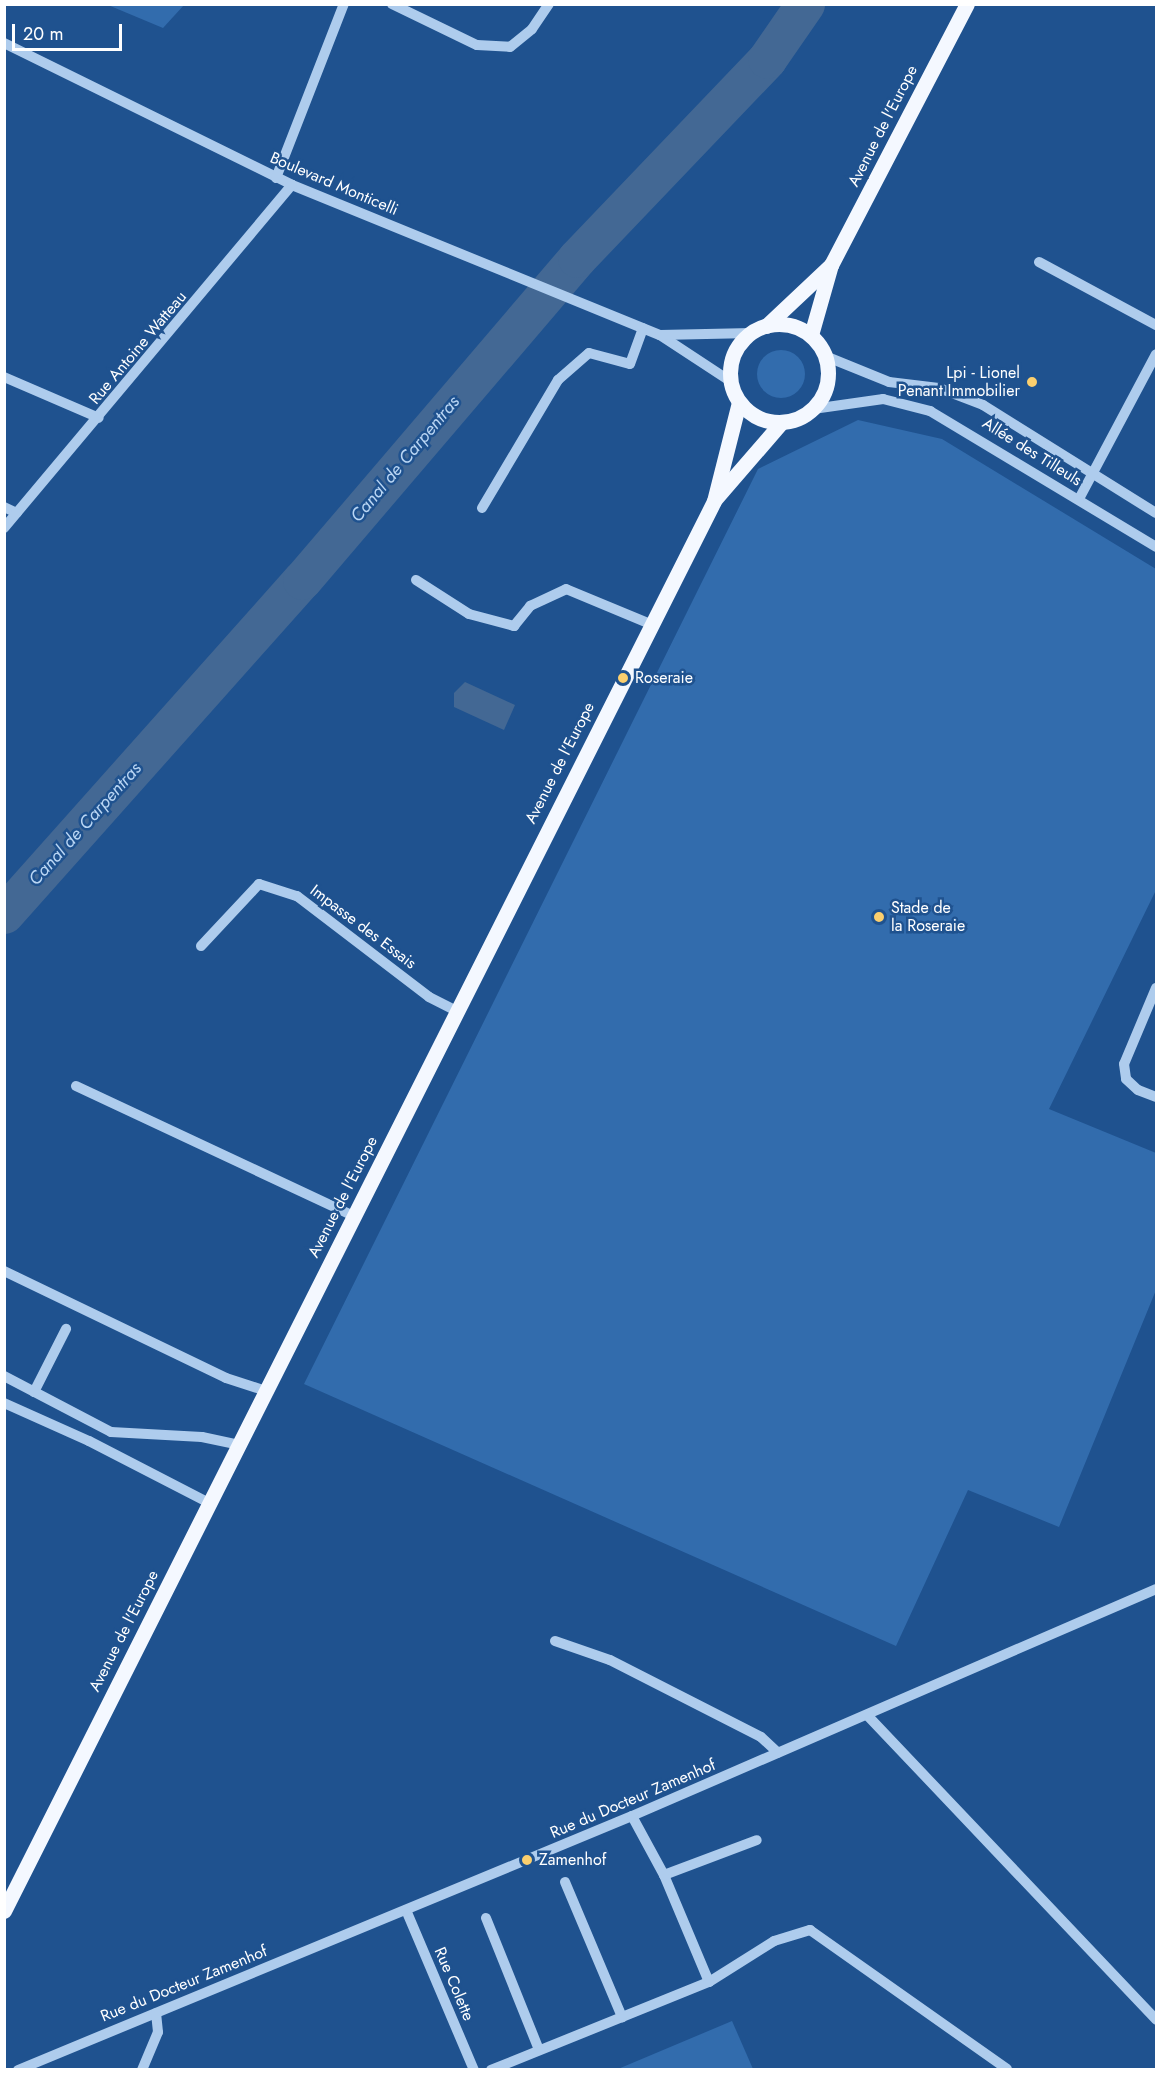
<!DOCTYPE html>
<html>
<head>
<meta charset="utf-8">
<style>
	body { margin:0 }
	#map { position:relative; width:1161px; height:2074px; overflow:hidden; background:#1f528f; font-family:Jost,sans-serif }
	div>[style] { position:absolute }
	.green>* { inset:0; background:#326cad }
	.round { border-radius:50% }
	.water>* { inset:0; background:#436894 }
	.canal>* { height:39px; margin:-19.5px; padding:0 19.5px; transform-origin:19.5px; border-radius:19.5px; background:#436894 }
	.minor>* { height:10px; margin:-5px; padding:0 5px; transform-origin:5px; border-radius:5px; background:#aecced }
	.major>* { height:15px; margin:-7.5px; padding:0 7.5px; transform-origin:7.5px; border-radius:7.5px; background:#f4f8ff }
	.major>.ring { margin:-7.5px; padding:0; box-sizing:content-box; background:none; border:15px solid #f4f8ff; border-radius:50% }
	.dots>* { width:16px; height:16px; translate:-50% -50%; box-sizing:border-box; border:3px solid #1f528f; border-radius:50% }
	span { translate:-50% -50%; white-space:nowrap; text-align:center; line-height:1.15; -webkit-text-stroke:5px #1f528f; paint-order:stroke }
	.street-label { font-size:16px; color:#fff }
	.poi-label { font-size:16px; color:#fff }
	.right { translate:-100% -50%; text-align:right }
	.left { translate:0 -50%; text-align:left }
	.water-label { font-size:18px; color:#bad6f4; font-style:italic }
	.frame { position:absolute; inset:0; border:6px solid #fff; pointer-events:none }
	.scale { position:absolute; left:12px; top:24px; width:110px; height:27px; box-sizing:border-box; border:3px solid #fff; border-top:0; padding-left:8px; font-size:18px; line-height:21px; white-space:nowrap; color:#fff; -webkit-text-stroke:4px #1f528f; paint-order:stroke }
</style>
</head>
<body>
<div id="map">
	<div class="green">
		<i style="clip-path:polygon(108px 5px,184px 5px,163px 28px)"></i>
		<i class="round" style="left:757px;top:350px;width:48px;height:48px"></i>
		<i style="clip-path:polygon(858px 420px,942px 439px,1156px 569px,1156px 890px,1049px 1109px,1156px 1153px,1156px 1290px,1059px 1527px,968px 1490px,896px 1646px,304px 1384px,758px 469px)"></i>
		<i style="clip-path:polygon(732px 2021px,753px 2069px,618px 2069px)"></i>
	</div>
	<div class="water">
		<i style="clip-path:polygon(465px 682px,515px 705px,504px 730px,454px 707px,454px 693px)"></i>
	</div>
	<div class="canal">
		<i style="left:4px;top:914px;width:448px;rotate:-48.3deg"></i>
		<i style="left:302px;top:580px;width:423px;rotate:-49.5deg"></i>
		<i style="left:577px;top:258px;width:275px;rotate:-46.3deg"></i>
		<i style="left:767px;top:59px;width:67px;rotate:-55.4deg"></i>
	</div>
	<div class="minor">
		<i style="left:392px;top:4px;width:94px;rotate:25.8deg"></i>
		<i style="left:477px;top:45px;width:33px;rotate:3deg"></i>
		<i style="left:510px;top:47px;width:28px;rotate:-39deg"></i>
		<i style="left:532px;top:29px;width:30px;rotate:-56deg"></i>
		<i style="left:4px;top:43px;width:321px;rotate:26.2deg"></i>
		<i style="left:292px;top:185px;width:397px;rotate:22.2deg"></i>
		<i style="left:660px;top:335px;width:84px;rotate:33.3deg"></i>
		<i style="left:276px;top:178px;width:187px;rotate:-68.7deg"></i>
		<i style="left:1039px;top:262px;width:133px;rotate:28.3deg"></i>
		<i style="left:660px;top:335px;width:92px;rotate:-1.2deg"></i>
		<i style="left:825px;top:356px;width:69px;rotate:22.1deg"></i>
		<i style="left:889px;top:382px;width:50px;rotate:6.8deg"></i>
		<i style="left:939px;top:388px;width:47px;rotate:21.1deg"></i>
		<i style="left:983px;top:405px;width:204px;rotate:32deg"></i>
		<i style="left:4px;top:377px;width:103px;rotate:23.3deg"></i>
		<i style="left:813px;top:409px;width:71px;rotate:-8.1deg"></i>
		<i style="left:883px;top:399px;width:49px;rotate:14.3deg"></i>
		<i style="left:930px;top:411px;width:264px;rotate:31deg"></i>
		<i style="left:1079px;top:499px;width:164px;rotate:-62deg"></i>
		<i style="left:4px;top:507px;width:14px;rotate:25deg"></i>
		<i style="left:482px;top:508px;width:149px;rotate:-59.3deg"></i>
		<i style="left:558px;top:380px;width:41px;rotate:-41.1deg"></i>
		<i style="left:589px;top:353px;width:42px;rotate:15deg"></i>
		<i style="left:630px;top:364px;width:38px;rotate:-70deg"></i>
		<i style="left:4px;top:528px;width:448px;rotate:-50deg"></i>
		<i style="left:416px;top:580px;width:63px;rotate:32.7deg"></i>
		<i style="left:469px;top:614px;width:47px;rotate:14.9deg"></i>
		<i style="left:514px;top:626px;width:26px;rotate:-51deg"></i>
		<i style="left:530px;top:606px;width:40px;rotate:-25deg"></i>
		<i style="left:566px;top:589px;width:91px;rotate:22.6deg"></i>
		<i style="left:201px;top:946px;width:85px;rotate:-46.9deg"></i>
		<i style="left:259px;top:884px;width:40px;rotate:18deg"></i>
		<i style="left:297px;top:896px;width:166px;rotate:37.4deg"></i>
		<i style="left:429px;top:997px;width:31px;rotate:27deg"></i>
		<i style="left:1156px;top:988px;width:82px;rotate:112.8deg"></i>
		<i style="left:1124px;top:1064px;width:15px;rotate:82deg"></i>
		<i style="left:1126px;top:1079px;width:16px;rotate:43deg"></i>
		<i style="left:1138px;top:1090px;width:19px;rotate:21deg"></i>
		<i style="left:76px;top:1086px;width:306px;rotate:25.1deg"></i>
		<i style="left:4px;top:1271px;width:246px;rotate:25.7deg"></i>
		<i style="left:226px;top:1378px;width:42px;rotate:18deg"></i>
		<i style="left:4px;top:1376px;width:121px;rotate:27.6deg"></i>
		<i style="left:111px;top:1432px;width:91px;rotate:3.1deg"></i>
		<i style="left:202px;top:1437px;width:38px;rotate:12deg"></i>
		<i style="left:34px;top:1392px;width:71px;rotate:-63.1deg"></i>
		<i style="left:4px;top:1403px;width:93px;rotate:24.1deg"></i>
		<i style="left:89px;top:1441px;width:135px;rotate:27.3deg"></i>
		<i style="left:555px;top:1641px;width:58px;rotate:19.1deg"></i>
		<i style="left:610px;top:1660px;width:169px;rotate:27deg"></i>
		<i style="left:761px;top:1737px;width:23px;rotate:43deg"></i>
		<i style="left:867px;top:1715px;width:420px;rotate:46.5deg"></i>
		<i style="left:664px;top:1875px;width:99px;rotate:-20.6deg"></i>
		<i style="left:565px;top:1882px;width:147px;rotate:67.1deg"></i>
		<i style="left:406px;top:1910px;width:174px;rotate:67deg"></i>
		<i style="left:486px;top:1918px;width:142px;rotate:68.1deg"></i>
		<i style="left:709px;top:1982px;width:77px;rotate:-32.2deg"></i>
		<i style="left:774px;top:1941px;width:38px;rotate:-17deg"></i>
		<i style="left:810px;top:1930px;width:241px;rotate:35.2deg"></i>
		<i style="left:18px;top:2070px;width:664px;rotate:-22.47deg"></i>
		<i style="left:632px;top:1816px;width:571px;rotate:-23.42deg"></i>
		<i style="left:142px;top:2070px;width:41px;rotate:-67.2deg"></i>
		<i style="left:158px;top:2032px;width:19px;rotate:-96deg"></i>
		<i style="left:491px;top:2070px;width:235px;rotate:-22deg"></i>
		<i style="left:709px;top:1982px;width:116px;rotate:-112.8deg"></i>
		<i style="left:664px;top:1875px;width:67px;rotate:-118.5deg"></i>
	</div>
	<div class="major">
		<i class="ring" style="left:730px;top:324px;width:83px;height:83px"></i>
		<i style="left:766px;top:326px;width:89px;rotate:-43.2deg"></i>
		<i style="left:811px;top:335px;width:73px;rotate:-74.1deg"></i>
		<i style="left:831px;top:265px;width:294px;rotate:-62.5deg"></i>
		<i style="left:716px;top:498px;width:99px;rotate:-49.1deg"></i>
		<i style="left:4px;top:1911px;width:1579px;rotate:-63.27deg"></i>
		<i style="left:714px;top:501px;width:102px;rotate:-75.8deg"></i>
	</div>
	<div class="dots">
		<i style="left:1032px;top:382px;background:#fbcf6e"></i>
		<i style="left:623px;top:678px;background:#fbcf6e"></i>
		<i style="left:879px;top:917px;background:#fbcf6e"></i>
		<i style="left:527px;top:1860px;background:#fbcf6e"></i>
	</div>
	<div class="street-label">
		<span style="left:883px;top:126px;rotate:-63deg">Avenue de l'Europe</span>
		<span style="left:334px;top:184px;rotate:23deg">Boulevard Monticelli</span>
		<span style="left:138px;top:348px;rotate:-50deg">Rue Antoine Watteau</span>
		<span style="left:1032px;top:452px;rotate:32deg">Allée des Tilleuls</span>
		<span style="left:560px;top:763px;rotate:-63deg">Avenue de l'Europe</span>
		<span style="left:363px;top:927px;rotate:37deg">Impasse des Essais</span>
		<span style="left:343px;top:1197px;rotate:-63deg">Avenue de l'Europe</span>
		<span style="left:124px;top:1631px;rotate:-63deg">Avenue de l'Europe</span>
		<span style="left:633px;top:1799px;rotate:-23deg">Rue du Docteur Zamenhof</span>
		<span style="left:184px;top:1984px;rotate:-22deg">Rue du Docteur Zamenhof</span>
		<span style="left:454px;top:1984px;rotate:67deg">Rue Colette</span>
	</div>
	<div class="poi-label">
		<span class="right" style="left:1020px;top:382px">Lpi - Lionel<br>Penant Immobilier</span>
		<span class="left" style="left:635px;top:678px">Roseraie</span>
		<span class="left" style="left:891px;top:917px">Stade de<br>la Roseraie</span>
		<span class="left" style="left:539px;top:1860px">Zamenhof</span>
	</div>
	<div class="water-label">
		<span style="left:405px;top:459px;rotate:-50deg">Canal de Carpentras</span>
		<span style="left:85px;top:824px;rotate:-48deg">Canal de Carpentras</span>
	</div>
	<div class="frame"></div>
	<div class="scale">20 m</div>
</div>
</body>
</html>
